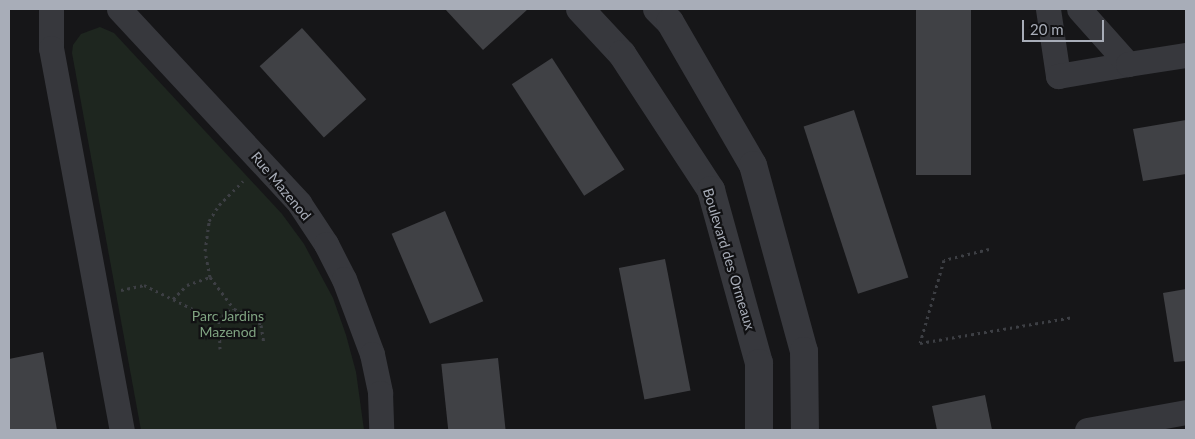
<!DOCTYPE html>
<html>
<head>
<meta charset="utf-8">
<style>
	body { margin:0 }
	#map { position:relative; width:1195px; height:439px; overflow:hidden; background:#161618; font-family:Lato,sans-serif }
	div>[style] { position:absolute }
	.green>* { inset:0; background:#1e261f }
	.building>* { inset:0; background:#404145; transform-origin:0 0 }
	.path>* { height:3px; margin-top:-1.5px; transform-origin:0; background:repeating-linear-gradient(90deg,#3d3f44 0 2.5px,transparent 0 6.5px) }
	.minor>* { height:25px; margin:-12.5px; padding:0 12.5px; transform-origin:12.5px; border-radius:12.5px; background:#37383d }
	.tertiary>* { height:28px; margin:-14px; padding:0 14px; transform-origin:14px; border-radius:14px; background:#37383d }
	span { translate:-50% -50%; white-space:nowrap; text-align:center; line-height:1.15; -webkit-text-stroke:4.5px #111113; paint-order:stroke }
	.street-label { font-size:14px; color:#a8adb8 }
	.park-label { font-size:14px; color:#7fa381 }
	.frame { position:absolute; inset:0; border:10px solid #a8adb8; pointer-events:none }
	.scale { position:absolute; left:1022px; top:20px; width:82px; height:22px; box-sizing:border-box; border:2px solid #a8adb8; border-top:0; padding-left:6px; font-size:15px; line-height:18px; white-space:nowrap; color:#a8adb8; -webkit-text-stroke:4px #111113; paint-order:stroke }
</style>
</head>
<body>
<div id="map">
	<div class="green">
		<i style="clip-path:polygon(100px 27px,114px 33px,282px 214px,304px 244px,333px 298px,346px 335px,356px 372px,364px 430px,141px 430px,72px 53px,73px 45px,81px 34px)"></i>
	</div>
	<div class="building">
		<i style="clip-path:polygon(445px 9px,528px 9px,483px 50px)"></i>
		<i style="left:916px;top:9px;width:55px;height:166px"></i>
		<i style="left:302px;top:28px;width:96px;height:57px;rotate:48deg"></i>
		<i style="left:552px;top:58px;width:133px;height:48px;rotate:57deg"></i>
		<i style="left:854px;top:110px;width:176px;height:53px;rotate:72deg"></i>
		<i style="clip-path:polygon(1186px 120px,1186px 174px,1143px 181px,1133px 129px)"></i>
		<i style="left:445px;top:211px;width:98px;height:58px;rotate:67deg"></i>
		<i style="left:665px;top:259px;width:134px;height:47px;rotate:79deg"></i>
		<i style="clip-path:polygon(1186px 289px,1186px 361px,1174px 362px,1163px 293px)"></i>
		<i style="clip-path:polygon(43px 352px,57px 430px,9px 430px,9px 359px)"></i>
		<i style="left:498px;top:358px;width:72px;height:57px;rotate:84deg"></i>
		<i style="clip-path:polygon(985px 395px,992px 430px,937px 430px,932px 406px)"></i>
	</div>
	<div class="path">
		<i style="left:989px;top:249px;width:46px;rotate:166.3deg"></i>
		<i style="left:944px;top:260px;width:86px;rotate:106.1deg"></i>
		<i style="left:920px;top:343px;width:156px;rotate:-9.6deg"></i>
		<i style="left:210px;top:277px;width:40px;rotate:53deg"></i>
		<i style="left:234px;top:309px;width:22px;rotate:21deg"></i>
		<i style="left:255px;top:317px;width:10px;rotate:53deg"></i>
		<i style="left:261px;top:325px;width:19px;rotate:81deg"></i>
		<i style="left:121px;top:290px;width:24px;rotate:-12deg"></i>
		<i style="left:144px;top:285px;width:84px;rotate:26.3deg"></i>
		<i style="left:173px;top:299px;width:20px;rotate:-45deg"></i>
		<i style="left:187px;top:285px;width:24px;rotate:-19deg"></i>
		<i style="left:210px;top:277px;width:26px;rotate:-101deg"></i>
		<i style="left:205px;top:251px;width:30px;rotate:-82deg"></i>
		<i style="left:209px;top:221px;width:19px;rotate:-58deg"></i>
		<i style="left:219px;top:205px;width:34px;rotate:-45deg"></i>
		<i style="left:220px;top:349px;width:27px;rotate:-92deg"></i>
		<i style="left:219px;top:322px;width:14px;rotate:-56deg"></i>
		<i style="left:227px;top:310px;width:6px;rotate:-9deg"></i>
	</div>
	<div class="minor">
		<i style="left:51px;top:9px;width:39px;rotate:90deg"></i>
		<i style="left:51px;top:48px;width:389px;rotate:79.5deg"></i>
		<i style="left:119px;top:9px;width:265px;rotate:47.1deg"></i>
		<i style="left:299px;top:203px;width:49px;rotate:56.6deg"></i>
		<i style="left:326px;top:244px;width:39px;rotate:63deg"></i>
		<i style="left:344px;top:279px;width:80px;rotate:69.5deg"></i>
		<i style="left:372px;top:354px;width:40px;rotate:78deg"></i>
		<i style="left:380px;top:393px;width:37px;rotate:88deg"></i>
		<i style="left:1048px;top:9px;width:68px;rotate:81.5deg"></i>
		<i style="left:1058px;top:76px;width:71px;rotate:-9.7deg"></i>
		<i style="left:1079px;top:9px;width:74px;rotate:48.3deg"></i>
		<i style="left:1128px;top:64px;width:59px;rotate:-8.8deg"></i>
		<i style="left:1087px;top:430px;width:101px;rotate:-10.3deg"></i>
	</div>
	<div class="tertiary">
		<i style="left:580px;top:9px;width:62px;rotate:47deg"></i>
		<i style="left:622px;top:54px;width:163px;rotate:56.8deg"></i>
		<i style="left:711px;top:190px;width:180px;rotate:74.5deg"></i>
		<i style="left:759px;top:363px;width:67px;rotate:90deg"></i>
		<i style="left:657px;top:9px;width:18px;rotate:45deg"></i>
		<i style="left:670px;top:22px;width:165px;rotate:59.9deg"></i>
		<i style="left:753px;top:165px;width:193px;rotate:74.7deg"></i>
		<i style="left:804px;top:351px;width:79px;rotate:89.3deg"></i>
	</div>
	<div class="street-label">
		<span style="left:281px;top:186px;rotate:50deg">Rue Mazenod</span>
		<span style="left:729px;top:259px;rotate:73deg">Boulevard des Ormeaux</span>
	</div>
	<div class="park-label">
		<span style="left:228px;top:324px">Parc Jardins<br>Mazenod</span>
	</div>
	<div class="frame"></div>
	<div class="scale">20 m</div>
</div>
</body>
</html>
